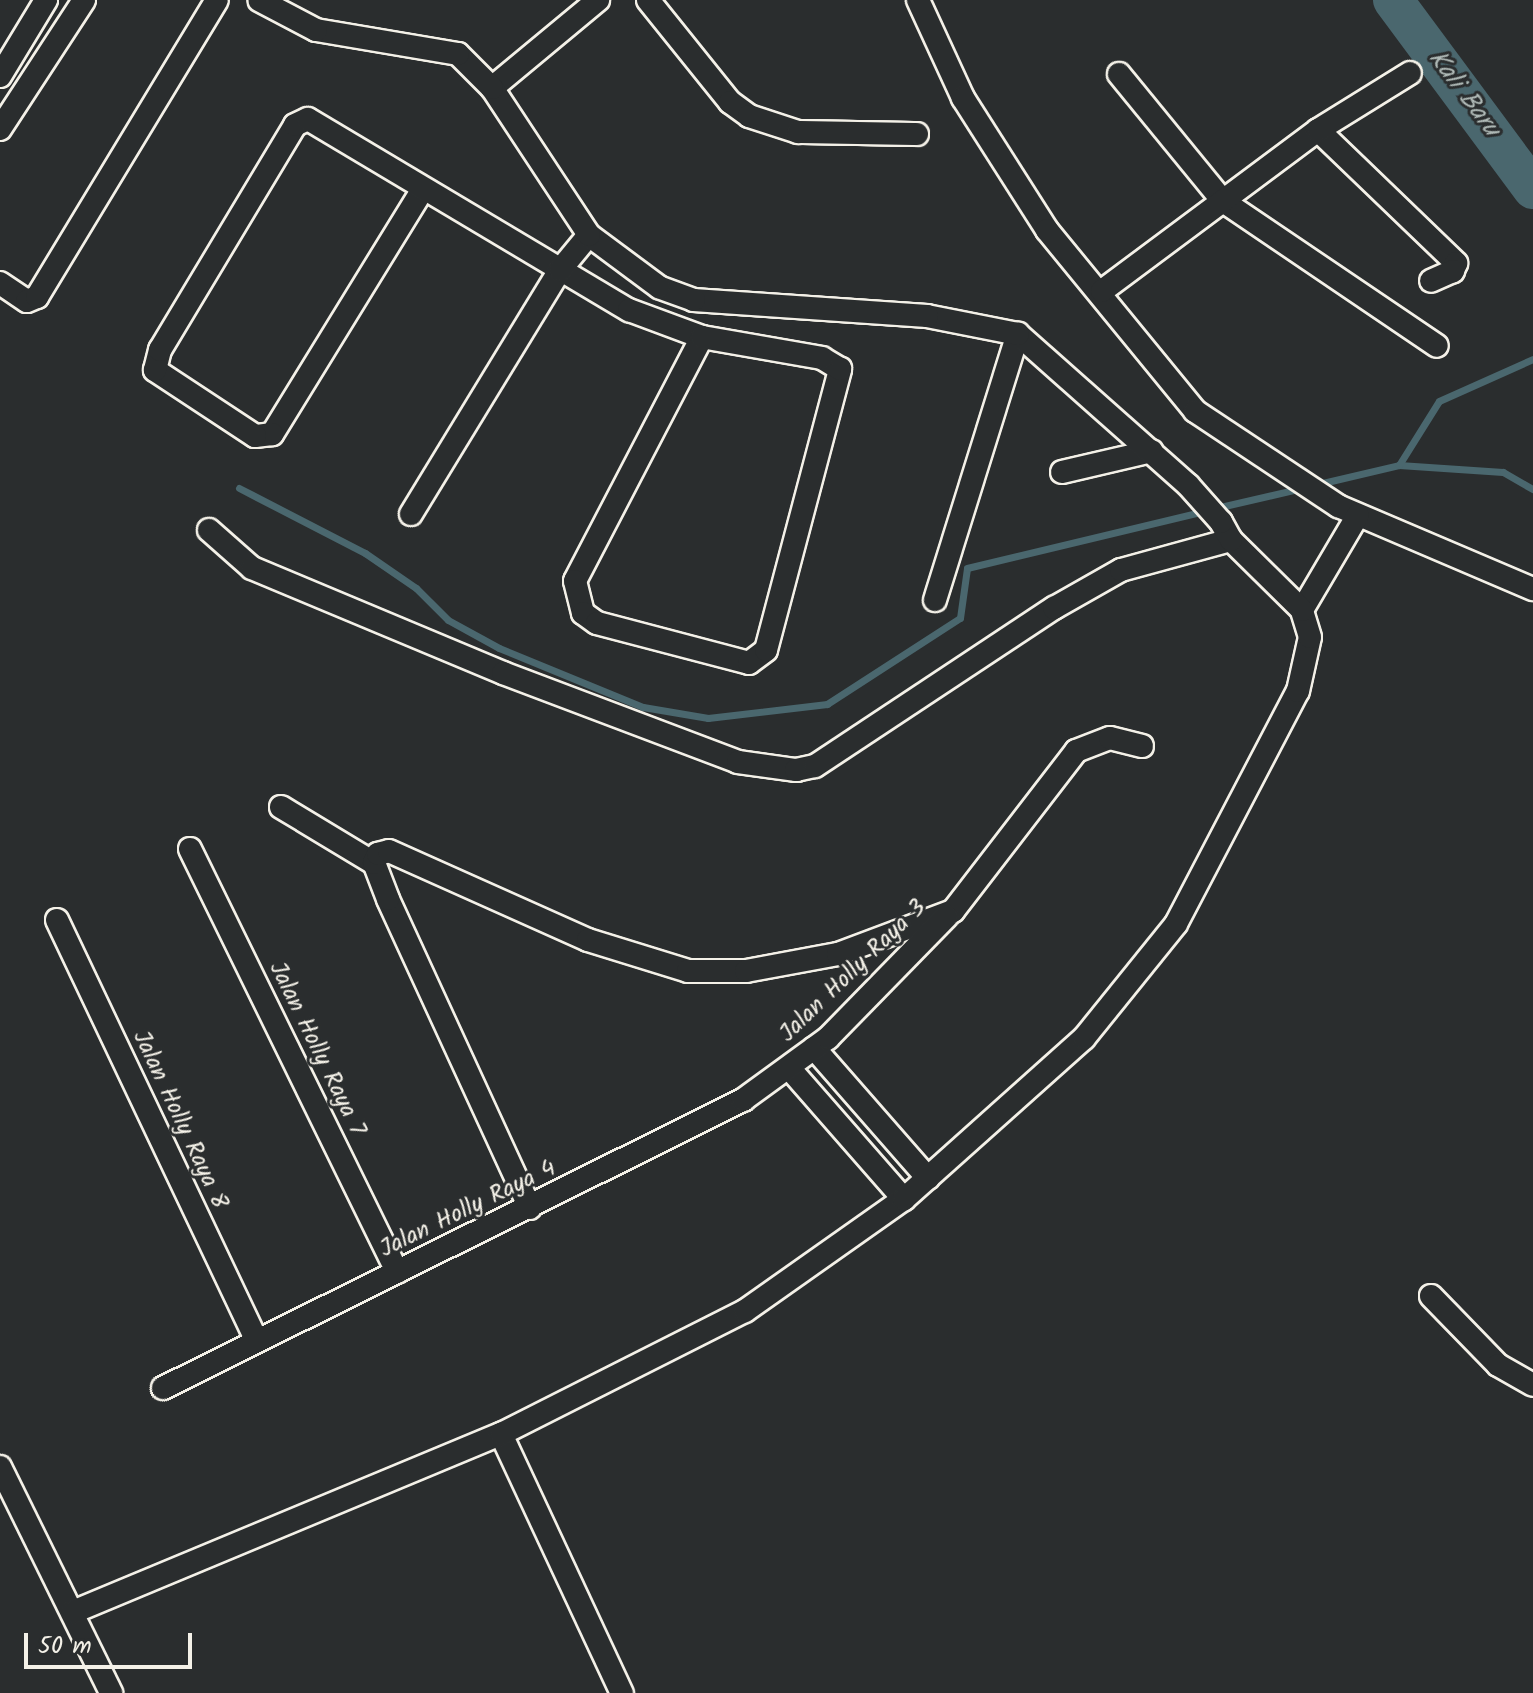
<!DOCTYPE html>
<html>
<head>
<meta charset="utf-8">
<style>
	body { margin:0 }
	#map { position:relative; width:1533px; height:1693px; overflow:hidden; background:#2a2d2e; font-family:Kalam,sans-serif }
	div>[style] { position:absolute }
	.stream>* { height:7px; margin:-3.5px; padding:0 3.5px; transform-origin:3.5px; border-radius:3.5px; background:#4a676e }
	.river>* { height:40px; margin:-20px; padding:0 20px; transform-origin:20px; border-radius:20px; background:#4a676e }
	.roads { filter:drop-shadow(2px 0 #f4f1e8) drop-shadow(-2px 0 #f4f1e8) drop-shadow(0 2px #f4f1e8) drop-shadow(0 -2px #f4f1e8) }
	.street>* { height:22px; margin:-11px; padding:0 11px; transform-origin:11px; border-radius:11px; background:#2a2d2e }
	span { translate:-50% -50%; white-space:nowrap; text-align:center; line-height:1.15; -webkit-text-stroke:6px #2a2d2e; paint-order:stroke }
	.street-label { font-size:24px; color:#f4f1e8 }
	.water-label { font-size:26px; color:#b0bab7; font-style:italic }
	.scale { position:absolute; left:24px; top:1633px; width:168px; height:36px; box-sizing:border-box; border:4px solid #f4f1e8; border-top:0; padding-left:10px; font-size:24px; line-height:28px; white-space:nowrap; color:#f4f1e8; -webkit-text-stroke:6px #2a2d2e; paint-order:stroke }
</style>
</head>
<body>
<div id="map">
	<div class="stream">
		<i style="left:1399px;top:465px;width:104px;rotate:3.9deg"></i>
		<i style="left:1503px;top:472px;width:34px;rotate:30deg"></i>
		<i style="left:1314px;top:485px;width:87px;rotate:-13.2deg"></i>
		<i style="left:1399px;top:465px;width:75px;rotate:-58deg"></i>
		<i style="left:1439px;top:401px;width:103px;rotate:-24.1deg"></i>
		<i style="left:239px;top:488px;width:142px;rotate:27.3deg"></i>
		<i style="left:365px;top:553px;width:62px;rotate:34.5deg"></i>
		<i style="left:416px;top:588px;width:45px;rotate:45deg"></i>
		<i style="left:448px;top:620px;width:58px;rotate:28.8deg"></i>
		<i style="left:499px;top:648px;width:156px;rotate:22.3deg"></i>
		<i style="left:643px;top:707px;width:66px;rotate:9.6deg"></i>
		<i style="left:708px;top:718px;width:120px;rotate:-6.7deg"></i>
		<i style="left:827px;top:704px;width:158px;rotate:-32.9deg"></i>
		<i style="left:960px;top:618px;width:50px;rotate:-82deg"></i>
		<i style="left:967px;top:568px;width:244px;rotate:-13.5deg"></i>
		<i style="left:1216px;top:508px;width:88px;rotate:-13.1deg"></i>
	</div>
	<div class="river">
		<i style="left:1393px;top:0;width:235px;rotate:53.5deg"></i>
	</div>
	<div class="roads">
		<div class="street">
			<i style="left:648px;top:0;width:131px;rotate:51.2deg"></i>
			<i style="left:730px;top:102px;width:24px;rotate:36deg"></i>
			<i style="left:749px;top:116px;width:52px;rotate:18.1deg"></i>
			<i style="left:798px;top:132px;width:119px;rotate:1deg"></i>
			<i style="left:918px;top:0;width:108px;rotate:65.3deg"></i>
			<i style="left:963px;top:98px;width:156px;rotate:57.5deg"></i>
			<i style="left:1047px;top:230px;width:234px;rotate:50.7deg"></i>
			<i style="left:1195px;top:411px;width:172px;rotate:33.6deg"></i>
			<i style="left:1338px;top:506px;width:212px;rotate:23.1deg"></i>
			<i style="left:1119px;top:74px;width:164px;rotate:50.7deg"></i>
			<i style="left:1223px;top:201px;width:258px;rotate:34.1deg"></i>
			<i style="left:0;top:76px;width:89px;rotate:-58.8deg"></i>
			<i style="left:492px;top:88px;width:138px;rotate:-39.7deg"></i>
			<i style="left:0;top:129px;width:154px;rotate:-56.9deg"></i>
			<i style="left:1318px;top:130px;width:192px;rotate:43.9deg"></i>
			<i style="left:1456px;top:263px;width:9px;rotate:111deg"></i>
			<i style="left:1453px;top:271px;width:24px;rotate:156deg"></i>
			<i style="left:423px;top:189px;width:288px;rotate:121.6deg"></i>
			<i style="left:272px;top:434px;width:17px;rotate:173deg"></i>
			<i style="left:255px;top:436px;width:120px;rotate:-146.6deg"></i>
			<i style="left:155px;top:370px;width:21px;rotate:-76deg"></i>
			<i style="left:160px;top:350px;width:262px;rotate:-59deg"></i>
			<i style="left:295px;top:125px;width:14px;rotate:-25deg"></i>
			<i style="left:308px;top:119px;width:374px;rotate:30.8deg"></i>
			<i style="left:629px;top:310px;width:78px;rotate:20.3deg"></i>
			<i style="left:702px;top:337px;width:275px;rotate:117.5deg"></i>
			<i style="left:575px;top:581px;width:33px;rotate:76deg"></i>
			<i style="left:583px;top:613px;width:17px;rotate:36deg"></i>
			<i style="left:597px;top:623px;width:157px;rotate:14.7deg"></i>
			<i style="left:749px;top:663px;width:21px;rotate:-37deg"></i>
			<i style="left:766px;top:650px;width:291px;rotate:-75.2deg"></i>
			<i style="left:840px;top:369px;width:21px;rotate:-149deg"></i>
			<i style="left:822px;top:358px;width:122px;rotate:-170.1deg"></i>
			<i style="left:0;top:283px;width:32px;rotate:34deg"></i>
			<i style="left:27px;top:301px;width:11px;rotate:-22deg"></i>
			<i style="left:37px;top:297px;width:347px;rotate:-58.8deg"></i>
			<i style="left:1102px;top:291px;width:269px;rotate:-36.7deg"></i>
			<i style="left:1318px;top:130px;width:108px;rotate:-31.8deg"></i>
			<i style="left:1062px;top:472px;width:92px;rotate:-13.1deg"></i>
			<i style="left:411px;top:514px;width:286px;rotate:-58.6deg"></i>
			<i style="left:560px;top:270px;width:45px;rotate:-50.4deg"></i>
			<i style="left:209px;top:530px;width:57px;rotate:41.5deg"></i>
			<i style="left:252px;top:568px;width:272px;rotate:22.7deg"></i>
			<i style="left:503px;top:673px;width:251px;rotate:20.7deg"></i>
			<i style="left:738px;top:762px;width:59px;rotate:7.9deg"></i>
			<i style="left:796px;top:770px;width:19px;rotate:-12deg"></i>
			<i style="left:815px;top:766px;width:287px;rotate:-33.5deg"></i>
			<i style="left:1054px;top:608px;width:77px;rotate:-29.6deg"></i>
			<i style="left:1121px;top:570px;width:114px;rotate:-15.3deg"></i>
			<i style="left:935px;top:600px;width:279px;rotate:-72.7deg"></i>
			<i style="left:1302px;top:610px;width:110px;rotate:-59.5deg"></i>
			<i style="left:281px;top:807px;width:109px;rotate:31.1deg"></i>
			<i style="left:190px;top:849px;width:471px;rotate:63.9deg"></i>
			<i style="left:57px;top:920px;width:466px;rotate:64.6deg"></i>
			<i style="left:814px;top:1048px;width:173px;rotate:48.8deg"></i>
			<i style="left:790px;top:1069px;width:173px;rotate:48.8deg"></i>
			<i style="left:530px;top:1208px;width:340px;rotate:-114.7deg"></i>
			<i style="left:388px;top:899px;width:39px;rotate:-111deg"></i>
			<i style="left:374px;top:863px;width:10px;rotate:-66deg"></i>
			<i style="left:378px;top:854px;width:11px;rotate:-15deg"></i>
			<i style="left:389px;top:851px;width:218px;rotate:24.1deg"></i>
			<i style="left:588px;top:940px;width:105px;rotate:17.2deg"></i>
			<i style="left:688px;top:971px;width:58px"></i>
			<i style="left:746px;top:971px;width:94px;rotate:-10.5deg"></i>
			<i style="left:838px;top:954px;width:123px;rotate:-20.5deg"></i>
			<i style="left:953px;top:911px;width:202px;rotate:-52.4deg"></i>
			<i style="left:1076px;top:751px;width:36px;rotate:-21deg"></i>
			<i style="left:1110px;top:738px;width:33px;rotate:14deg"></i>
			<i style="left:1431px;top:1296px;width:96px;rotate:45.8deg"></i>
			<i style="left:1498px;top:1365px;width:40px;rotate:29.7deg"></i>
			<i style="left:163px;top:1388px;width:648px;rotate:-26.41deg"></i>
			<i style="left:743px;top:1100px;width:105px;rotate:-36.1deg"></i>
			<i style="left:828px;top:1038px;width:170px;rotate:-45.7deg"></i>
			<i style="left:501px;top:1434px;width:286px;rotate:65deg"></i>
			<i style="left:0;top:1467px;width:252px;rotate:63.8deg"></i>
			<i style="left:73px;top:1612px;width:464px;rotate:-22.6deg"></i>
			<i style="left:501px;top:1434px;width:273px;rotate:-26.8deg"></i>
			<i style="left:745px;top:1311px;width:194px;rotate:-35.2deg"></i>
			<i style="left:904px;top:1199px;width:241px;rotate:-41.8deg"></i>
			<i style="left:1084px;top:1038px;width:146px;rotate:-51.1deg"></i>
			<i style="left:1176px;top:924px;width:263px;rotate:-62.4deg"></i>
			<i style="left:1298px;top:691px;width:55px;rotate:-77.5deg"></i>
			<i style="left:1310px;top:637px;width:28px;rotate:-107deg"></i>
			<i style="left:1302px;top:610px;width:100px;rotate:-135.4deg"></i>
			<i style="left:1231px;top:540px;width:21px;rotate:-119deg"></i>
			<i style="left:1221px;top:522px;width:50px;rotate:-131.7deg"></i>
			<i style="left:1188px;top:485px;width:227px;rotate:-138.4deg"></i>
			<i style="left:1018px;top:334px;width:93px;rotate:-168.8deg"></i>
			<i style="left:927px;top:316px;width:234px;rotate:-176.1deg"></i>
			<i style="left:694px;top:300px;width:37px;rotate:-160deg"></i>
			<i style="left:659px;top:287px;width:87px;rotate:-143.4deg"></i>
			<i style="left:589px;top:235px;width:176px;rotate:-123.4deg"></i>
			<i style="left:492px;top:88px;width:48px;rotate:-135deg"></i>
			<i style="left:458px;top:54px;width:144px;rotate:-170.4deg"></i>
			<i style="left:316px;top:30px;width:64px;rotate:-152.2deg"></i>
		</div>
	</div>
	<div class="street-label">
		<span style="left:853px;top:971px;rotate:-44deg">Jalan Holly Raya 3</span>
		<span style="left:317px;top:1049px;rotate:64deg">Jalan Holly Raya 7</span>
		<span style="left:180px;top:1120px;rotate:65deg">Jalan Holly Raya 8</span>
		<span style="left:468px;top:1209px;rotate:-26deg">Jalan Holly Raya 4</span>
	</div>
	<div class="water-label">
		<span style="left:1463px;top:94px;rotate:53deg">Kali Baru</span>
	</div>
	<div class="scale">50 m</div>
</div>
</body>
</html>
